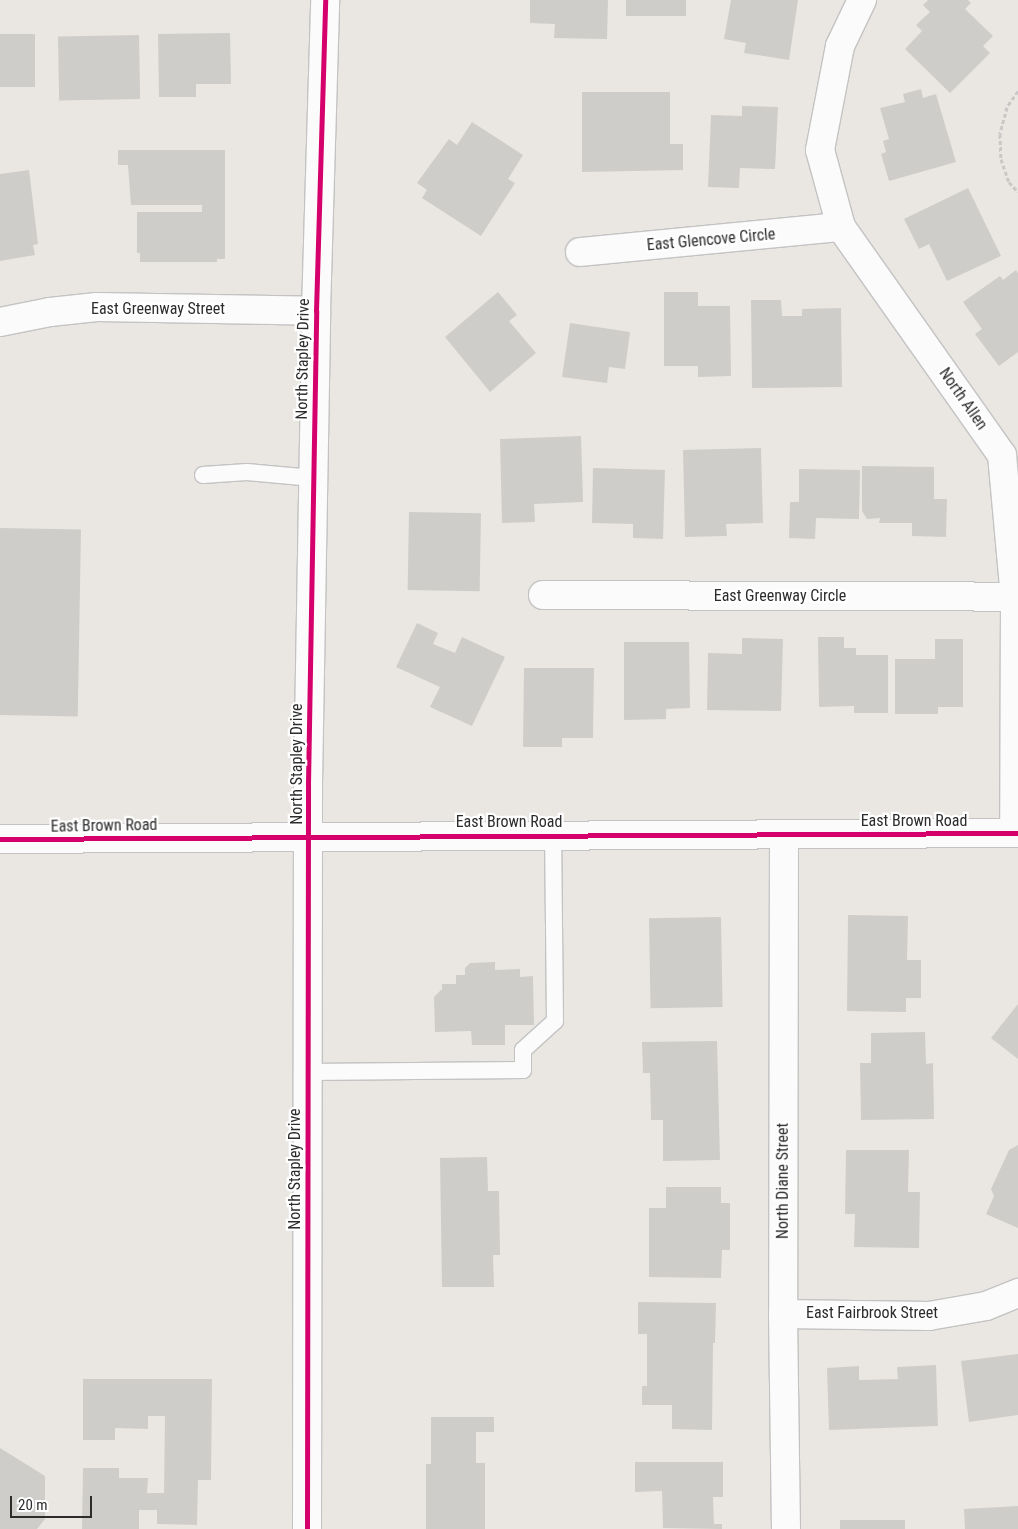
<!DOCTYPE html>
<html>
<head>
<meta charset="utf-8">
<style>
	body { margin:0 }
	#map { position:relative; width:1018px; height:1529px; overflow:hidden; background:#eae7e2; font-family:"Roboto Condensed",sans-serif }
	div>[style] { position:absolute }
	.building>* { inset:0; background:#cfcdc9; transform-origin:0 0 }
	.path>* { height:3px; margin-top:-1.5px; transform-origin:0; background:repeating-linear-gradient(90deg,#c8c8c7 0 4px,transparent 0 6.5px) }
	.roads { filter:drop-shadow(1px 0 #c3c3c3) drop-shadow(-1px 0 #c3c3c3) drop-shadow(0 1px #c3c3c3) drop-shadow(0 -1px #c3c3c3) }
	.lane>* { height:16px; margin:-8px; padding:0 8px; transform-origin:8px; border-radius:8px; background:#fcfbfb }
	.street>* { height:28px; margin:-14px; padding:0 14px; transform-origin:14px; border-radius:14px; background:#fcfbfb }
	.secondary>* { height:28px; margin:-14px; padding:0 14px; transform-origin:14px; border-radius:14px; background:#fcfbfb }
	.cycleway>* { height:5px; margin:-2.5px; padding:0 2.5px; transform-origin:2.5px; border-radius:2.5px; background:#d6006c }
	span { translate:-50% -50%; white-space:nowrap; text-align:center; line-height:1.15; -webkit-text-stroke:4.5px #fff; paint-order:stroke }
	.street-label { font-size:16px; color:#2c2c2c }
	.scale { position:absolute; left:10px; top:1496px; width:82px; height:22px; box-sizing:border-box; border:2px solid #2c2c2c; border-top:0; padding-left:6px; font-size:15px; line-height:18px; white-space:nowrap; color:#2c2c2c; -webkit-text-stroke:4px #fff; paint-order:stroke }
</style>
</head>
<body>
<div id="map">
	<div class="building">
		<i style="clip-path:polygon(530px 0,608px 0,607px 39px,554px 38px,555px 24px,530px 23px)"></i>
		<i style="left:626px;top:0;width:60px;height:16px"></i>
		<i style="clip-path:polygon(731px 0,798px 0,789px 60px,744px 53px,746px 43px,724px 39px)"></i>
		<i style="clip-path:polygon(928px 0,968px 0,971px 3px,965px 9px,993px 36px,983px 46px,990px 53px,950px 93px,905px 49px,922px 31px,916px 25px,930px 12px,923px 5px)"></i>
		<i style="clip-path:polygon(230px 33px,231px 84px,196px 84px,196px 97px,159px 97px,158px 34px)"></i>
		<i style="left:0;top:34px;width:35px;height:53px"></i>
		<i style="left:139px;top:35px;width:64px;height:81px;rotate:89deg"></i>
		<i style="clip-path:polygon(921px 89px,923px 98px,936px 94px,956px 162px,889px 181px,881px 154px,886px 152px,883px 141px,889px 139px,880px 108px,905px 102px,903px 94px)"></i>
		<i style="clip-path:polygon(582px 92px,670px 92px,670px 144px,683px 144px,683px 170px,582px 172px)"></i>
		<i style="clip-path:polygon(742px 106px,778px 107px,775px 169px,740px 168px,739px 188px,708px 187px,711px 115px,742px 116px)"></i>
		<i style="clip-path:polygon(472px 122px,523px 155px,508px 179px,515px 183px,481px 236px,422px 198px,427px 190px,417px 183px,449px 139px,457px 145px)"></i>
		<i style="clip-path:polygon(118px 150px,225px 150px,225px 259px,217px 259px,217px 262px,140px 262px,140px 253px,137px 253px,137px 212px,202px 212px,202px 205px,131px 205px,128px 165px,118px 165px)"></i>
		<i style="clip-path:polygon(29px 170px,38px 244px,33px 245px,35px 255px,0 261px,0 174px)"></i>
		<i style="clip-path:polygon(968px 188px,1001px 256px,947px 281px,929px 244px,919px 249px,904px 219px)"></i>
		<i style="clip-path:polygon(1016px 270px,1018px 273px,1018px 352px,999px 366px,975px 334px,982px 329px,963px 302px,1000px 276px,1003px 280px)"></i>
		<i style="clip-path:polygon(498px 292px,517px 315px,509px 321px,536px 353px,490px 392px,445px 337px)"></i>
		<i style="clip-path:polygon(664px 292px,698px 292px,698px 306px,730px 306px,731px 376px,698px 377px,698px 366px,664px 366px)"></i>
		<i style="clip-path:polygon(751px 300px,781px 300px,782px 316px,802px 316px,802px 309px,841px 308px,842px 387px,752px 388px)"></i>
		<i style="clip-path:polygon(570px 323px,630px 332px,625px 369px,609px 367px,607px 383px,562px 377px)"></i>
		<i style="clip-path:polygon(581px 436px,583px 502px,534px 504px,535px 522px,502px 523px,500px 439px)"></i>
		<i style="clip-path:polygon(761px 448px,763px 523px,726px 524px,727px 536px,685px 537px,683px 450px)"></i>
		<i style="clip-path:polygon(862px 466px,934px 467px,934px 499px,947px 499px,946px 537px,912px 536px,912px 523px,879px 523px,880px 518px,867px 519px,862px 511px)"></i>
		<i style="clip-path:polygon(593px 468px,665px 470px,663px 539px,633px 538px,633px 524px,592px 523px)"></i>
		<i style="clip-path:polygon(799px 469px,860px 470px,859px 519px,816px 518px,815px 539px,789px 538px,790px 502px,799px 502px)"></i>
		<i style="left:409px;top:512px;width:72px;height:78px;rotate:1deg"></i>
		<i style="left:0;top:528px;width:81px;height:187px;rotate:1deg"></i>
		<i style="clip-path:polygon(417px 623px,438px 633px,433px 644px,455px 653px,462px 637px,505px 657px,472px 726px,430px 707px,440px 687px,396px 667px)"></i>
		<i style="clip-path:polygon(818px 637px,844px 637px,844px 648px,856px 648px,856px 655px,888px 655px,888px 713px,854px 713px,854px 706px,819px 707px)"></i>
		<i style="clip-path:polygon(742px 638px,783px 639px,781px 711px,707px 710px,708px 653px,742px 654px)"></i>
		<i style="clip-path:polygon(935px 639px,963px 639px,963px 707px,938px 707px,938px 714px,895px 714px,895px 659px,935px 659px)"></i>
		<i style="clip-path:polygon(624px 642px,689px 642px,690px 708px,666px 709px,666px 719px,624px 720px)"></i>
		<i style="clip-path:polygon(524px 668px,594px 668px,593px 738px,562px 738px,562px 747px,523px 747px)"></i>
		<i style="clip-path:polygon(848px 915px,908px 916px,907px 960px,921px 960px,921px 998px,906px 998px,906px 1012px,847px 1011px)"></i>
		<i style="left:721px;top:917px;width:90px;height:72px;rotate:89deg"></i>
		<i style="clip-path:polygon(495px 962px,495px 970px,520px 969px,520px 977px,533px 976px,534px 1025px,505px 1025px,505px 1045px,472px 1045px,471px 1031px,435px 1032px,434px 997px,442px 989px,442px 984px,456px 984px,456px 975px,465px 975px,465px 968px,470px 963px)"></i>
		<i style="clip-path:polygon(1018px 1004px,1018px 1059px,991px 1038px)"></i>
		<i style="clip-path:polygon(925px 1032px,926px 1064px,933px 1063px,934px 1119px,861px 1120px,860px 1063px,871px 1063px,871px 1033px)"></i>
		<i style="clip-path:polygon(717px 1041px,720px 1160px,663px 1161px,663px 1120px,651px 1120px,650px 1073px,643px 1073px,642px 1042px)"></i>
		<i style="clip-path:polygon(1018px 1145px,1018px 1228px,986px 1214px,994px 1196px,991px 1189px,1009px 1150px)"></i>
		<i style="clip-path:polygon(846px 1150px,909px 1150px,908px 1192px,920px 1192px,919px 1248px,854px 1247px,855px 1214px,845px 1214px)"></i>
		<i style="clip-path:polygon(487px 1157px,488px 1191px,499px 1191px,500px 1255px,493px 1255px,494px 1287px,442px 1287px,440px 1158px)"></i>
		<i style="clip-path:polygon(666px 1187px,721px 1187px,721px 1203px,730px 1203px,730px 1250px,722px 1250px,721px 1278px,649px 1277px,649px 1208px,666px 1208px)"></i>
		<i style="clip-path:polygon(638px 1302px,716px 1303px,715px 1343px,713px 1343px,712px 1430px,672px 1429px,672px 1405px,642px 1405px,642px 1386px,647px 1386px,647px 1334px,638px 1334px)"></i>
		<i style="clip-path:polygon(1018px 1354px,1018px 1415px,969px 1422px,961px 1361px)"></i>
		<i style="clip-path:polygon(936px 1365px,938px 1426px,829px 1430px,827px 1368px,859px 1366px,859px 1380px,898px 1379px,897px 1367px)"></i>
		<i style="clip-path:polygon(83px 1379px,212px 1379px,211px 1480px,198px 1480px,197px 1525px,157px 1524px,157px 1510px,139px 1510px,139px 1529px,82px 1529px,83px 1468px,119px 1468px,119px 1478px,148px 1478px,147px 1493px,164px 1493px,165px 1416px,148px 1416px,148px 1429px,115px 1428px,115px 1440px,83px 1440px)"></i>
		<i style="clip-path:polygon(431px 1417px,494px 1417px,494px 1432px,476px 1432px,476px 1463px,485px 1463px,485px 1529px,426px 1529px,426px 1464px,431px 1464px)"></i>
		<i style="clip-path:polygon(0 1448px,45px 1476px,45px 1519px,37px 1529px,0 1529px)"></i>
		<i style="clip-path:polygon(635px 1462px,723px 1462px,723px 1497px,713px 1497px,714px 1524px,722px 1524px,722px 1529px,663px 1528px,662px 1491px,635px 1492px)"></i>
		<i style="clip-path:polygon(1018px 1506px,1018px 1529px,965px 1529px,964px 1509px)"></i>
		<i style="left:840px;top:1520px;width:65px;height:9px"></i>
	</div>
	<div class="path">
		<i style="left:1018px;top:91px;width:19px;rotate:125deg"></i>
		<i style="left:1007px;top:107px;width:28px;rotate:105deg"></i>
		<i style="left:1000px;top:134px;width:25px;rotate:88deg"></i>
		<i style="left:1001px;top:159px;width:24px;rotate:71deg"></i>
		<i style="left:1009px;top:182px;width:13px;rotate:48deg"></i>
	</div>
	<div class="roads">
		<div class="lane">
			<i style="left:203px;top:475px;width:44px;rotate:-3.9deg"></i>
			<i style="left:247px;top:472px;width:66px;rotate:5.2deg"></i>
			<i style="left:308px;top:1072px;width:215px;rotate:-0.5deg"></i>
			<i style="left:523px;top:1070px;width:20px;rotate:-90deg"></i>
			<i style="left:523px;top:1050px;width:43px;rotate:-42.2deg"></i>
			<i style="left:555px;top:1021px;width:187px;rotate:-90.6deg"></i>
		</div>
		<div class="street">
			<i style="left:862px;top:0;width:51px;rotate:115.6deg"></i>
			<i style="left:840px;top:46px;width:106px;rotate:100.9deg"></i>
			<i style="left:820px;top:150px;width:80px;rotate:74.7deg"></i>
			<i style="left:841px;top:227px;width:279px;rotate:54.8deg"></i>
			<i style="left:1002px;top:455px;width:143px;rotate:84.8deg"></i>
			<i style="left:1015px;top:597px;width:236px;rotate:90.2deg"></i>
			<i style="left:580px;top:252px;width:262px;rotate:-5.5deg"></i>
			<i style="left:0;top:322px;width:51px;rotate:-11.3deg"></i>
			<i style="left:50px;top:312px;width:47px;rotate:-6.1deg"></i>
			<i style="left:97px;top:307px;width:219px;rotate:1deg"></i>
			<i style="left:543px;top:595px;width:475px;rotate:0.2deg"></i>
			<i style="left:784px;top:834px;width:480px;rotate:90.1deg"></i>
			<i style="left:783px;top:1314px;width:215px;rotate:89.2deg"></i>
			<i style="left:783px;top:1314px;width:146px;rotate:0.8deg"></i>
			<i style="left:929px;top:1316px;width:58px;rotate:-10deg"></i>
			<i style="left:986px;top:1306px;width:35px;rotate:-22deg"></i>
		</div>
		<div class="secondary">
			<i style="left:0;top:839px;width:1018px;rotate:-0.34deg"></i>
			<i style="left:307px;top:1529px;width:745px;rotate:-89.92deg"></i>
			<i style="left:308px;top:784px;width:473px;rotate:-89deg"></i>
			<i style="left:316px;top:311px;width:311px;rotate:-88.3deg"></i>
		</div>
	</div>
	<div class="cycleway">
		<i style="left:0;top:839px;width:1018px;rotate:-0.34deg"></i>
		<i style="left:307px;top:1529px;width:745px;rotate:-89.92deg"></i>
		<i style="left:308px;top:784px;width:473px;rotate:-89deg"></i>
		<i style="left:316px;top:311px;width:311px;rotate:-88.3deg"></i>
	</div>
	<div class="street-label">
		<span style="left:711px;top:240px;rotate:-5deg">East Glencove Circle</span>
		<span style="left:158px;top:309px">East Greenway Street</span>
		<span style="left:303px;top:359px;rotate:-89deg">North Stapley Drive</span>
		<span style="left:963px;top:399px;rotate:55deg">North Allen</span>
		<span style="left:780px;top:596px">East Greenway Circle</span>
		<span style="left:297px;top:764px;rotate:-90deg">North Stapley Drive</span>
		<span style="left:914px;top:821px">East Brown Road</span>
		<span style="left:509px;top:822px">East Brown Road</span>
		<span style="left:104px;top:826px;rotate:-1deg">East Brown Road</span>
		<span style="left:295px;top:1169px;rotate:-90deg">North Stapley Drive</span>
		<span style="left:783px;top:1181px;rotate:-90deg">North Diane Street</span>
		<span style="left:872px;top:1313px">East Fairbrook Street</span>
	</div>
	<div class="scale">20 m</div>
</div>
</body>
</html>
